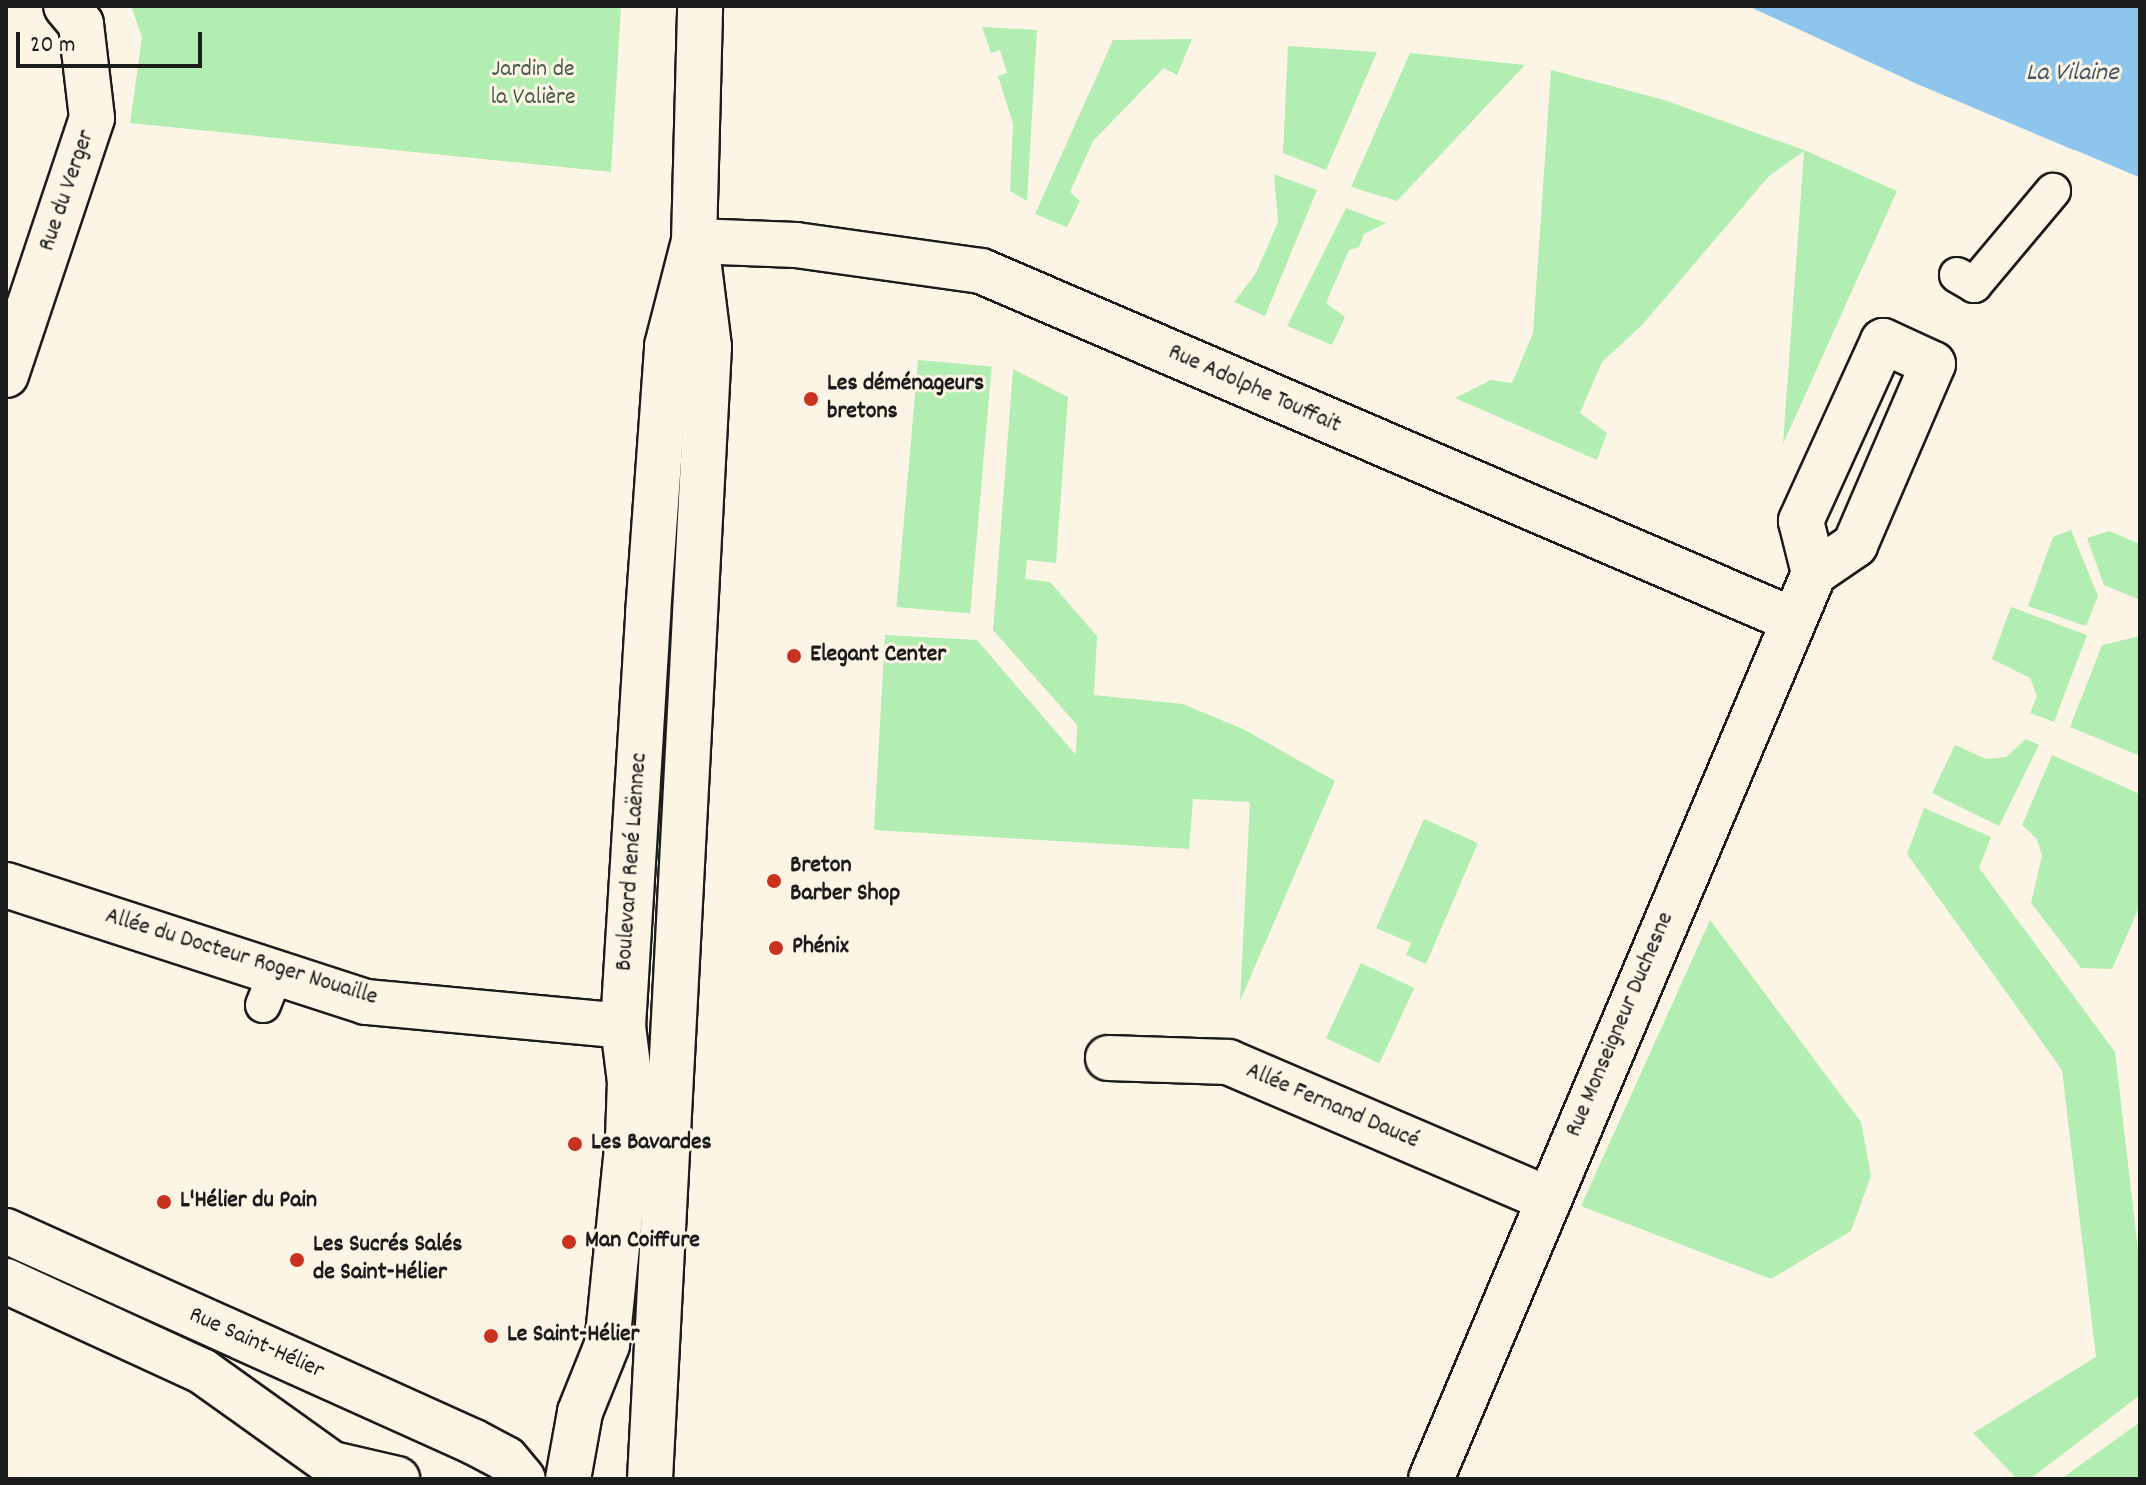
<!DOCTYPE html>
<html>
<head>
<meta charset="utf-8">
<style>
	body { margin:0 }
	#map { position:relative; width:2146px; height:1485px; overflow:hidden; background:#fcf5e5; font-family:Dekko,sans-serif }
	div>[style] { position:absolute }
	.green>* { inset:0; background:#b2edb2; transform-origin:0 0 }
	.water>* { inset:0; background:#8dc5ec }
	.pier>* { inset:0; background:#fcf5e5; transform-origin:0 0 }
	.roads { filter:drop-shadow(2px 0 #1c1c1c) drop-shadow(-2px 0 #1c1c1c) drop-shadow(0 2px #1c1c1c) drop-shadow(0 -2px #1c1c1c) }
	.lane>* { height:34px; margin:-17px; padding:0 17px; transform-origin:17px; border-radius:17px; background:#fcf5e5 }
	.street>* { height:44px; margin:-22px; padding:0 22px; transform-origin:22px; border-radius:22px; background:#fcf5e5 }
	.secondary>* { height:44px; margin:-22px; padding:0 22px; transform-origin:22px; border-radius:22px; background:#fcf5e5 }
	.primary>* { height:44px; margin:-22px; padding:0 22px; transform-origin:22px; border-radius:22px; background:#fcf5e5 }
	.dots>* { width:22px; height:22px; translate:-50% -50%; box-sizing:border-box; border:4px solid #fcf5e5; border-radius:50% }
	span { translate:-50% -50%; white-space:nowrap; text-align:center; line-height:1.15; -webkit-text-stroke:6px #fcf5e5; paint-order:stroke }
	.park-label { font-size:24px; color:#495b49 }
	.street-label { font-size:24px; color:#1c1c1c }
	.poi-label { font-size:24px; color:#1c1c1c; font-weight:700 }
	.left { translate:0 -50%; text-align:left }
	.water-label { font-size:26px; color:#445765; font-style:italic }
	.frame { position:absolute; inset:0; border:8px solid #1c1c1c; pointer-events:none }
	.scale { position:absolute; left:16px; top:32px; width:186px; height:36px; box-sizing:border-box; border:4px solid #1c1c1c; border-top:0; padding-left:10px; font-size:24px; line-height:28px; white-space:nowrap; color:#1c1c1c; -webkit-text-stroke:6px #fcf5e5; paint-order:stroke }
</style>
</head>
<body>
<div id="map">
	<div class="green">
		<i style="clip-path:polygon(131px 6px,621px 6px,611px 172px,130px 123px,142px 37px)"></i>
		<i style="clip-path:polygon(982px 27px,1037px 30px,1027px 201px,1010px 191px,1013px 124px,998px 76px,1007px 73px,1000px 50px,991px 53px)"></i>
		<i style="clip-path:polygon(1192px 39px,1177px 75px,1164px 68px,1093px 141px,1070px 192px,1080px 201px,1067px 227px,1035px 214px,1113px 40px)"></i>
		<i style="clip-path:polygon(1288px 46px,1377px 52px,1326px 170px,1283px 153px)"></i>
		<i style="clip-path:polygon(1410px 53px,1525px 65px,1397px 201px,1351px 187px)"></i>
		<i style="clip-path:polygon(1551px 70px,1664px 100px,1804px 150px,1897px 191px,1783px 444px,1804px 151px,1769px 176px,1643px 324px,1602px 362px,1580px 413px,1607px 433px,1597px 460px,1455px 398px,1491px 380px,1512px 383px,1533px 333px)"></i>
		<i style="clip-path:polygon(1274px 174px,1317px 190px,1265px 316px,1234px 302px,1256px 273px,1278px 222px)"></i>
		<i style="clip-path:polygon(1346px 208px,1386px 223px,1364px 234px,1359px 247px,1349px 250px,1326px 303px,1345px 317px,1332px 345px,1287px 326px)"></i>
		<i style="left:918px;top:360px;width:74px;height:248px;rotate:5deg"></i>
		<i style="clip-path:polygon(1013px 369px,1068px 397px,1056px 563px,1027px 560px,1025px 579px,1050px 582px,1097px 636px,1094px 695px,1183px 704px,1245px 730px,1335px 781px,1240px 1001px,1250px 802px,1193px 799px,1189px 849px,874px 830px,885px 635px,977px 640px,1076px 755px,1077px 725px,993px 630px)"></i>
		<i style="clip-path:polygon(2071px 530px,2098px 596px,2086px 626px,2028px 606px,2053px 537px)"></i>
		<i style="clip-path:polygon(2109px 531px,2140px 544px,2140px 600px,2104px 585px,2087px 538px)"></i>
		<i style="clip-path:polygon(2011px 607px,2087px 635px,2054px 722px,2030px 713px,2037px 696px,2030px 678px,1992px 659px)"></i>
		<i style="clip-path:polygon(2140px 636px,2140px 756px,2070px 727px,2102px 645px)"></i>
		<i style="clip-path:polygon(2026px 739px,2039px 745px,1999px 826px,1932px 793px,1955px 745px,1986px 759px,2006px 757px)"></i>
		<i style="clip-path:polygon(2052px 755px,2140px 794px,2140px 905px,2112px 969px,2081px 968px,2031px 903px,2042px 856px,2037px 839px,2022px 825px)"></i>
		<i style="clip-path:polygon(1924px 808px,1991px 837px,1979px 868px,2115px 1052px,2140px 1267px,2140px 1395px,2030px 1479px,2017px 1479px,1973px 1433px,2096px 1357px,2062px 1070px,1907px 854px)"></i>
		<i style="clip-path:polygon(1424px 819px,1478px 843px,1426px 964px,1406px 955px,1411px 943px,1376px 928px)"></i>
		<i style="clip-path:polygon(1710px 920px,1861px 1122px,1871px 1176px,1851px 1231px,1771px 1279px,1581px 1206px)"></i>
		<i style="left:1361px;top:963px;width:59px;height:83px;rotate:25deg"></i>
		<i style="clip-path:polygon(2140px 1422px,2140px 1479px,2061px 1479px)"></i>
	</div>
	<div class="water">
		<i style="clip-path:polygon(1748px 6px,2140px 6px,2140px 178px,1917px 84px)"></i>
	</div>
	<div class="pier">
		<i style="left:2075px;top:150px;width:71px;height:4px;rotate:23deg"></i>
	</div>
	<div class="roads">
		<div class="lane">
			<i style="left:1957px;top:275px;width:20px;rotate:30deg"></i>
			<i style="left:1974px;top:285px;width:123px;rotate:-50deg"></i>
			<i style="left:263px;top:1005px;width:35px;rotate:-68deg"></i>
		</div>
		<div class="street">
			<i style="left:694px;top:241px;width:102px;rotate:2.2deg"></i>
			<i style="left:796px;top:245px;width:187px;rotate:8deg"></i>
			<i style="left:981px;top:271px;width:884px;rotate:23.26deg"></i>
			<i style="left:6px;top:375px;width:271px;rotate:-71.5deg"></i>
			<i style="left:92px;top:118px;width:95px;rotate:-96.7deg"></i>
			<i style="left:81px;top:24px;width:23px;rotate:-130deg"></i>
			<i style="left:6px;top:885px;width:379px;rotate:18deg"></i>
			<i style="left:366px;top:1002px;width:258px;rotate:5.3deg"></i>
			<i style="left:1108px;top:1058px;width:120px;rotate:1.9deg"></i>
			<i style="left:1228px;top:1062px;width:348px;rotate:23.2deg"></i>
			<i style="left:1431px;top:1479px;width:984px;rotate:-67.08deg"></i>
			<i style="left:1814px;top:573px;width:50px;rotate:-34.3deg"></i>
			<i style="left:1855px;top:545px;width:197px;rotate:-66.7deg"></i>
			<i style="left:1933px;top:364px;width:55px;rotate:-155.3deg"></i>
			<i style="left:1883px;top:341px;width:198px;rotate:114.5deg"></i>
			<i style="left:1801px;top:521px;width:54px;rotate:76deg"></i>
		</div>
		<div class="secondary">
			<i style="left:332px;top:1464px;width:67px;rotate:13deg"></i>
			<i style="left:568px;top:1479px;width:68px;rotate:-79.8deg"></i>
			<i style="left:580px;top:1412px;width:72px;rotate:-68.1deg"></i>
			<i style="left:607px;top:1345px;width:208px;rotate:-84.2deg"></i>
			<i style="left:628px;top:1138px;width:56px;rotate:-88deg"></i>
			<i style="left:630px;top:1082px;width:56px;rotate:-97.1deg"></i>
			<i style="left:623px;top:1026px;width:413px;rotate:-86.5deg"></i>
			<i style="left:648px;top:614px;width:269px;rotate:-85.9deg"></i>
			<i style="left:667px;top:346px;width:108px;rotate:-75.6deg"></i>
			<i style="left:694px;top:241px;width:235px;rotate:-88.5deg"></i>
			<i style="left:650px;top:1479px;width:1134px;rotate:-87.02deg"></i>
			<i style="left:709px;top:347px;width:89px;rotate:-97.1deg"></i>
		</div>
		<div class="primary">
			<i style="left:6px;top:1231px;width:513px;rotate:24.27deg"></i>
			<i style="left:474px;top:1442px;width:36px;rotate:28deg"></i>
			<i style="left:506px;top:1459px;width:26px;rotate:50deg"></i>
			<i style="left:6px;top:1281px;width:216px;rotate:24.7deg"></i>
			<i style="left:202px;top:1371px;width:160px;rotate:35.6deg"></i>
			<i style="left:332px;top:1464px;width:19px;rotate:51deg"></i>
		</div>
	</div>
	<div class="dots">
		<i style="left:811px;top:399px;background:#c8321e"></i>
		<i style="left:794px;top:656px;background:#c8321e"></i>
		<i style="left:774px;top:881px;background:#c8321e"></i>
		<i style="left:776px;top:948px;background:#c8321e"></i>
		<i style="left:575px;top:1144px;background:#c8321e"></i>
		<i style="left:164px;top:1202px;background:#c8321e"></i>
		<i style="left:569px;top:1242px;background:#c8321e"></i>
		<i style="left:297px;top:1260px;background:#c8321e"></i>
		<i style="left:491px;top:1336px;background:#c8321e"></i>
	</div>
	<div class="park-label">
		<span style="left:533px;top:85px">Jardin de<br>la Valière</span>
	</div>
	<div class="street-label">
		<span style="left:68px;top:191px;rotate:-71deg">Rue du Verger</span>
		<span style="left:1254px;top:390px;rotate:24deg">Rue Adolphe Touffait</span>
		<span style="left:633px;top:862px;rotate:-86deg">Boulevard René Laënnec</span>
		<span style="left:241px;top:958px;rotate:17deg">Allée du Docteur Roger Nouaille</span>
		<span style="left:1621px;top:1025px;rotate:-67deg">Rue Monseigneur Duchesne</span>
		<span style="left:1332px;top:1107px;rotate:23deg">Allée Fernand Daucé</span>
		<span style="left:256px;top:1344px;rotate:24deg">Rue Saint-Hélier</span>
	</div>
	<div class="poi-label">
		<span class="left" style="left:827px;top:399px">Les déménageurs<br>bretons</span>
		<span class="left" style="left:810px;top:656px">Elegant Center</span>
		<span class="left" style="left:790px;top:881px">Breton<br>Barber Shop</span>
		<span class="left" style="left:792px;top:948px">Phénix</span>
		<span class="left" style="left:591px;top:1144px">Les Bavardes</span>
		<span class="left" style="left:180px;top:1202px">L'Hélier du Pain</span>
		<span class="left" style="left:585px;top:1242px">Man Coiffure</span>
		<span class="left" style="left:313px;top:1260px">Les Sucrés Salés<br>de Saint-Hélier</span>
		<span class="left" style="left:507px;top:1336px">Le Saint-Hélier</span>
	</div>
	<div class="water-label">
		<span style="left:2072px;top:74px">La Vilaine</span>
	</div>
	<div class="frame"></div>
	<div class="scale">20 m</div>
</div>
</body>
</html>
